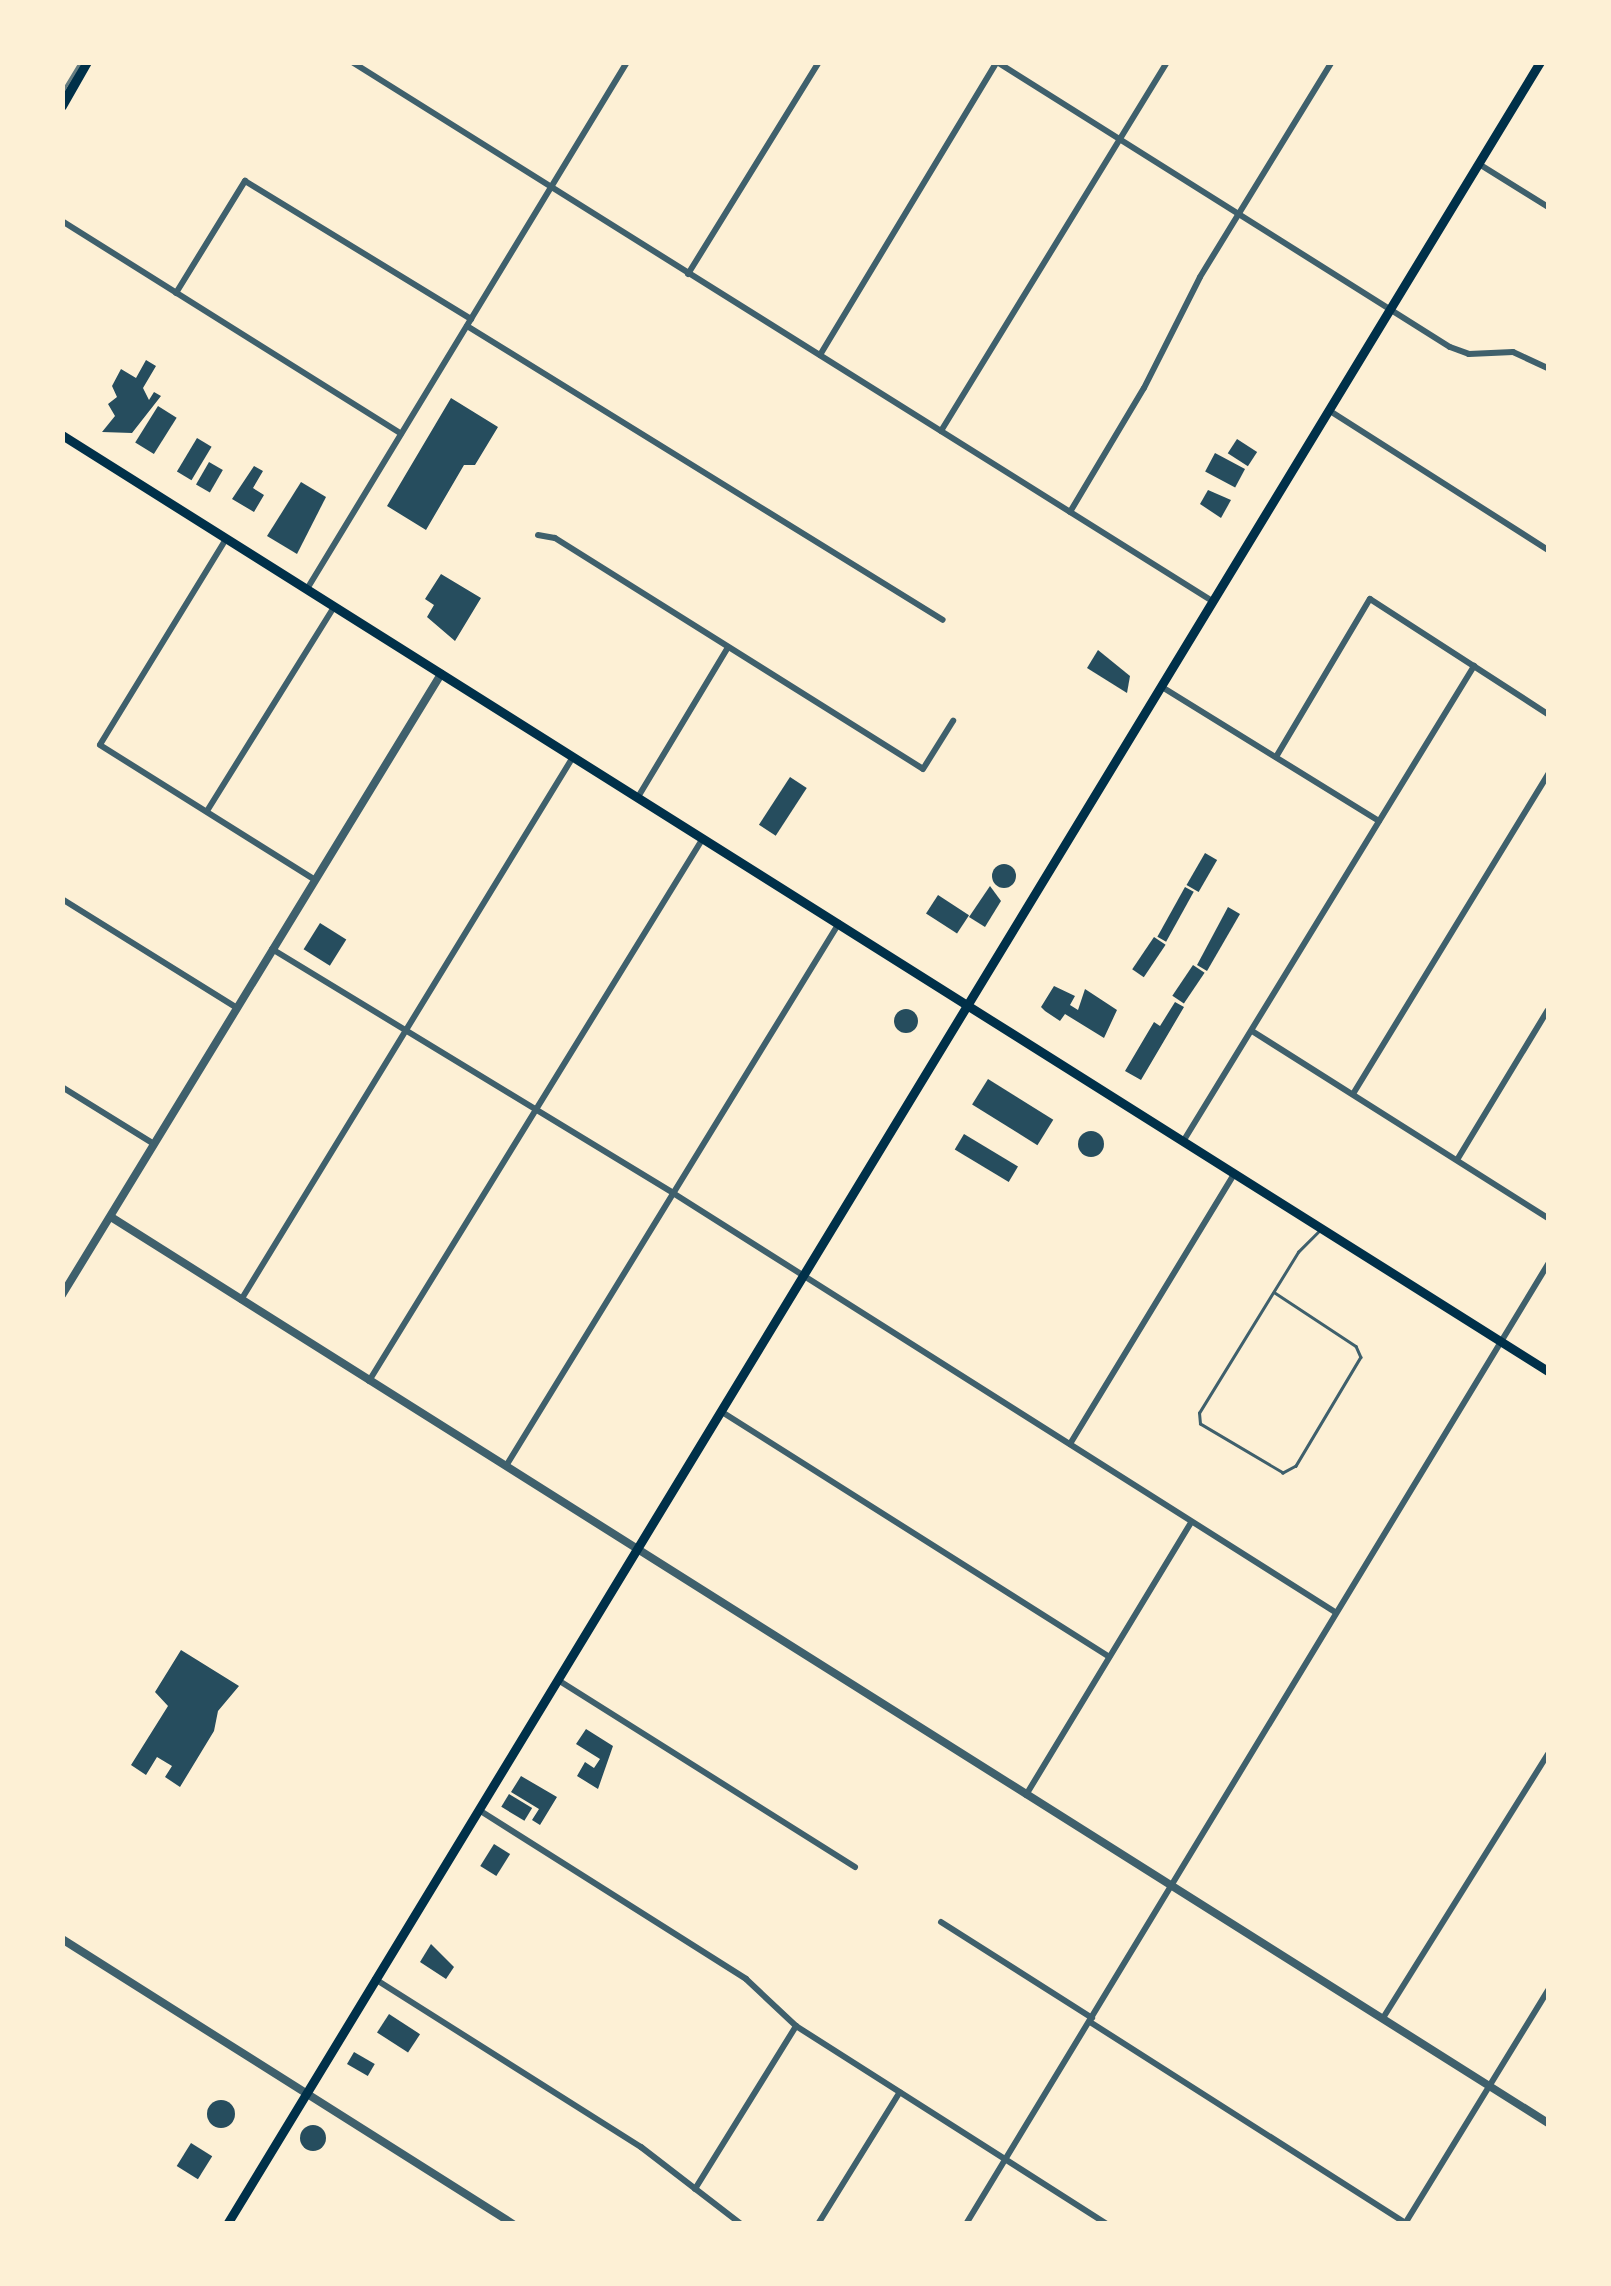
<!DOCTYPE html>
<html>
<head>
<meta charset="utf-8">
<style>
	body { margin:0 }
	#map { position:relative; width:1611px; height:2286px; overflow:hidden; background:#fdf0d5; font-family:Raleway,sans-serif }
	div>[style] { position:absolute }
	.building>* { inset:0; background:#264d5e; transform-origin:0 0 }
	.round { border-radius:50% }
	.service>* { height:2.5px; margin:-1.25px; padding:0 1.25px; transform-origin:1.25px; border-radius:1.25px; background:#3f606c }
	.minor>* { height:6px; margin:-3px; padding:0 3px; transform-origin:3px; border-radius:3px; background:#3f606c }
	.tertiary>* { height:8px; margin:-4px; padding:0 4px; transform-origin:4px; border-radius:4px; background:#3f606c }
	.secondary>* { height:9px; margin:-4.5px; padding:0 4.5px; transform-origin:4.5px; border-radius:4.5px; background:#003049 }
	.primary>* { height:10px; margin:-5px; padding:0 5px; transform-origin:5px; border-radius:5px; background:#003049 }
	.tram>* { height:2.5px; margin:-1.25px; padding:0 1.25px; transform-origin:1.25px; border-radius:1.25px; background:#657d81 }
	span { translate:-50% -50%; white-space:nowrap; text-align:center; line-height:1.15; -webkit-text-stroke:10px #fdf0d5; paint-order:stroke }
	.frame { position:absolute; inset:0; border:65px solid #fdf0d5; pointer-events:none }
</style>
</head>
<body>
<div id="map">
	<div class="building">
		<i style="clip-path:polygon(146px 360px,156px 366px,143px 388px,149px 400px,154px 392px,161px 396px,132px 433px,102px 432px,115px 416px,108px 404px,117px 397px,112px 386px,121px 369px,136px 378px)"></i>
		<i style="clip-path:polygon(451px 398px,498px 427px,475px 465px,464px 465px,426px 530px,387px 506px)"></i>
		<i style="left:158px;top:406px;width:22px;height:43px;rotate:32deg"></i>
		<i style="left:197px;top:438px;width:17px;height:39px;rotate:31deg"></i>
		<i style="left:1237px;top:439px;width:24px;height:17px;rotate:33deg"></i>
		<i style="left:1215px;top:453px;width:34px;height:21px;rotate:28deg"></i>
		<i style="left:209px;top:462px;width:16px;height:26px;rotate:30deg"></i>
		<i style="clip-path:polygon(254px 466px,263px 471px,253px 488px,264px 495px,254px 512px,232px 499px)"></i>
		<i style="clip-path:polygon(301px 482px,326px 497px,297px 554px,267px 536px)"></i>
		<i style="clip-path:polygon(1208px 490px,1231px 500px,1221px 518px,1200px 504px)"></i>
		<i style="clip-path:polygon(441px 574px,481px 598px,455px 641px,427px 617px,434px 605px,425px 599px)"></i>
		<i style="clip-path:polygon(1098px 650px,1130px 676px,1127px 693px,1087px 668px)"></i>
		<i style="left:790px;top:777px;width:20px;height:57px;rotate:33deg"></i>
		<i style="left:1205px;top:853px;width:14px;height:37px;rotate:30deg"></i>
		<i class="round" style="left:992px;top:864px;width:24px;height:24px"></i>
		<i style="clip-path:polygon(990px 886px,1001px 901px,985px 927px,969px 917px)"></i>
		<i style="left:1185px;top:887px;width:10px;height:57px;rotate:29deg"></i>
		<i style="left:938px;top:895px;width:37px;height:22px;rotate:33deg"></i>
		<i style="clip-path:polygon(1228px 907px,1240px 914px,1207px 971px,1197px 965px)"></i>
		<i style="left:320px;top:923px;width:31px;height:31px;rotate:32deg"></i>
		<i style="left:1154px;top:937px;width:14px;height:39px;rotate:34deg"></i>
		<i style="left:1193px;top:965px;width:14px;height:37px;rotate:34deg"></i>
		<i style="clip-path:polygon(1054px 986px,1075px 996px,1070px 1005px,1078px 1010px,1085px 989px,1117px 1010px,1104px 1038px,1065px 1014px,1060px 1021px,1045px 1011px,1041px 1007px)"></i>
		<i style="clip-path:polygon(1175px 1002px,1184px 1007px,1141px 1080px,1125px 1071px,1154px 1022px,1160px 1026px)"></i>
		<i class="round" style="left:894px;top:1009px;width:24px;height:24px"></i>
		<i style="left:988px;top:1079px;width:77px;height:30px;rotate:32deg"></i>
		<i class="round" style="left:1078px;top:1131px;width:26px;height:26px"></i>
		<i style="left:964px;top:1134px;width:63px;height:18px;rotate:31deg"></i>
		<i style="clip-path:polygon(181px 1650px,239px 1686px,218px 1711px,214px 1731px,180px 1787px,165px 1777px,172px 1766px,157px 1757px,146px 1775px,131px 1765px,168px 1706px,155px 1692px)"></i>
		<i style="clip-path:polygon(586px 1729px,613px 1746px,598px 1789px,577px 1776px,585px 1762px,594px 1768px,600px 1759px,576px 1744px)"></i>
		<i style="clip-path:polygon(521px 1776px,557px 1797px,540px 1825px,532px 1820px,539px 1809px,511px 1792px)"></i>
		<i style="left:509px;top:1794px;width:27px;height:15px;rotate:31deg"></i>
		<i style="left:494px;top:1844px;width:19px;height:26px;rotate:32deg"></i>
		<i style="clip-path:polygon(431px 1944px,454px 1967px,446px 1979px,420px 1962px)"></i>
		<i style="left:389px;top:2014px;width:37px;height:22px;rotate:33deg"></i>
		<i style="left:354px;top:2052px;width:24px;height:14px;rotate:30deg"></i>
		<i class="round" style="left:207px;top:2100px;width:28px;height:28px"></i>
		<i class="round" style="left:300px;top:2125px;width:26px;height:26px"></i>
		<i style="left:191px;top:2143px;width:25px;height:27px;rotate:32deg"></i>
	</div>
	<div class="service">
		<i style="left:1274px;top:1292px;width:98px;rotate:33.4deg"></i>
		<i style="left:1356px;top:1346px;width:12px;rotate:66deg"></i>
		<i style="left:1361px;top:1357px;width:127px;rotate:120.8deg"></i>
		<i style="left:1296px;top:1466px;width:15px;rotate:152deg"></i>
		<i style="left:1283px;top:1473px;width:96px;rotate:-149.4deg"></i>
		<i style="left:1200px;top:1424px;width:11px;rotate:-95deg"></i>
		<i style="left:1199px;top:1413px;width:189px;rotate:-58.4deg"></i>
		<i style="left:1298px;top:1252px;width:28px;rotate:-45deg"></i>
	</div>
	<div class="minor">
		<i style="left:352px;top:62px;width:1017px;rotate:32.07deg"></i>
		<i style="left:997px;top:62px;width:535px;rotate:32.18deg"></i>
		<i style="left:1450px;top:347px;width:20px;rotate:20deg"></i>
		<i style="left:1469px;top:354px;width:44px;rotate:-2.6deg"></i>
		<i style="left:1513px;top:352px;width:38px;rotate:25deg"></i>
		<i style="left:1479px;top:164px;width:81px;rotate:31.9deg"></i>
		<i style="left:62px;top:221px;width:400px;rotate:32.1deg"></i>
		<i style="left:688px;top:274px;width:249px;rotate:-58.3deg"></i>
		<i style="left:176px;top:293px;width:132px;rotate:-58.4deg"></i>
		<i style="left:245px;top:181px;width:265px;rotate:31.4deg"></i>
		<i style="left:467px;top:326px;width:559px;rotate:31.7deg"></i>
		<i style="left:820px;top:355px;width:342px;rotate:-58.9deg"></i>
		<i style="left:1330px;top:411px;width:259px;rotate:32.5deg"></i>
		<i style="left:941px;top:431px;width:433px;rotate:-58.5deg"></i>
		<i style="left:1070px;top:512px;width:144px;rotate:-59.2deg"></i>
		<i style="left:1144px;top:388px;width:124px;rotate:-63.2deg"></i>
		<i style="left:1200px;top:277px;width:252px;rotate:-58.5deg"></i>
		<i style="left:538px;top:535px;width:17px;rotate:10deg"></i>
		<i style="left:555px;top:538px;width:434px;rotate:32.1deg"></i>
		<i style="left:923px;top:769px;width:57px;rotate:-58deg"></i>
		<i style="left:226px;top:539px;width:241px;rotate:121.5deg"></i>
		<i style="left:100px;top:745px;width:252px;rotate:32.1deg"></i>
		<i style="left:307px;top:589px;width:617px;rotate:-58.73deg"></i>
		<i style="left:1162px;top:687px;width:255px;rotate:31.7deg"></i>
		<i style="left:1276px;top:757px;width:184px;rotate:-59.3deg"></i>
		<i style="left:1370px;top:599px;width:212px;rotate:32.9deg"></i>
		<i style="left:638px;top:797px;width:175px;rotate:-59deg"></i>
		<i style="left:207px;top:811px;width:240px;rotate:-58.1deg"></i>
		<i style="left:62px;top:899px;width:206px;rotate:31.9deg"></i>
		<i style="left:272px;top:949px;width:469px;rotate:31.3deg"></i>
		<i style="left:673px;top:1193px;width:783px;rotate:32.33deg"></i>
		<i style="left:1252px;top:1031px;width:350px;rotate:32.3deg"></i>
		<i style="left:62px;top:1087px;width:108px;rotate:31.8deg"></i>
		<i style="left:1353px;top:1094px;width:375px;rotate:-58.6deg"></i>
		<i style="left:1184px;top:1140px;width:556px;rotate:-58.54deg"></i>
		<i style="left:1457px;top:1160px;width:175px;rotate:-58.8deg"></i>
		<i style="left:241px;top:1300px;width:636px;rotate:-58.56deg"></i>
		<i style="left:369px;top:1381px;width:637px;rotate:-58.4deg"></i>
		<i style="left:722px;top:1412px;width:458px;rotate:32.3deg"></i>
		<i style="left:1070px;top:1444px;width:317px;rotate:-58.7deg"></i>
		<i style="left:506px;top:1466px;width:637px;rotate:-58.48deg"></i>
		<i style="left:558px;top:1680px;width:351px;rotate:32.2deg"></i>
		<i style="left:1026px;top:1795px;width:318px;rotate:-58.8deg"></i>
		<i style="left:479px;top:1810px;width:316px;rotate:32.3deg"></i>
		<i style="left:746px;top:1979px;width:69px;rotate:43.2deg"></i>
		<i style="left:796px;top:2026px;width:369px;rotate:32.5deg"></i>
		<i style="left:941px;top:1922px;width:179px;rotate:32.4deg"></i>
		<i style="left:375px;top:1979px;width:315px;rotate:32.3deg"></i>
		<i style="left:641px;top:2147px;width:126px;rotate:37.6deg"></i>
		<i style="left:1383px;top:2018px;width:311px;rotate:-58deg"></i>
		<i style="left:1090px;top:2022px;width:375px;rotate:32.5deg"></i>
		<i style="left:695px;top:2189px;width:192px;rotate:-58.2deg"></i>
		<i style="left:1406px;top:2222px;width:272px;rotate:-58.5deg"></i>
		<i style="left:818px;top:2224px;width:155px;rotate:-58.2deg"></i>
		<i style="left:966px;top:2224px;width:1123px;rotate:-58.77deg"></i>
	</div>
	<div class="tertiary">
		<i style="left:111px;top:1217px;width:1699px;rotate:32.23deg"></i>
		<i style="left:62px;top:1295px;width:728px;rotate:-58.6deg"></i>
		<i style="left:62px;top:1939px;width:534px;rotate:32.29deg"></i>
	</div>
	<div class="secondary">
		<i style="left:62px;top:435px;width:1756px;rotate:32.21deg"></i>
		<i style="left:227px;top:2224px;width:2529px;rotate:-58.73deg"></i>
	</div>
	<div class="primary">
		<i style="left:62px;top:106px;width:51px;rotate:-60.4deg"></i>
	</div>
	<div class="tram">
		<i style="left:62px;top:92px;width:35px;rotate:-59deg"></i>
	</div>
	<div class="frame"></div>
</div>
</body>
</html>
